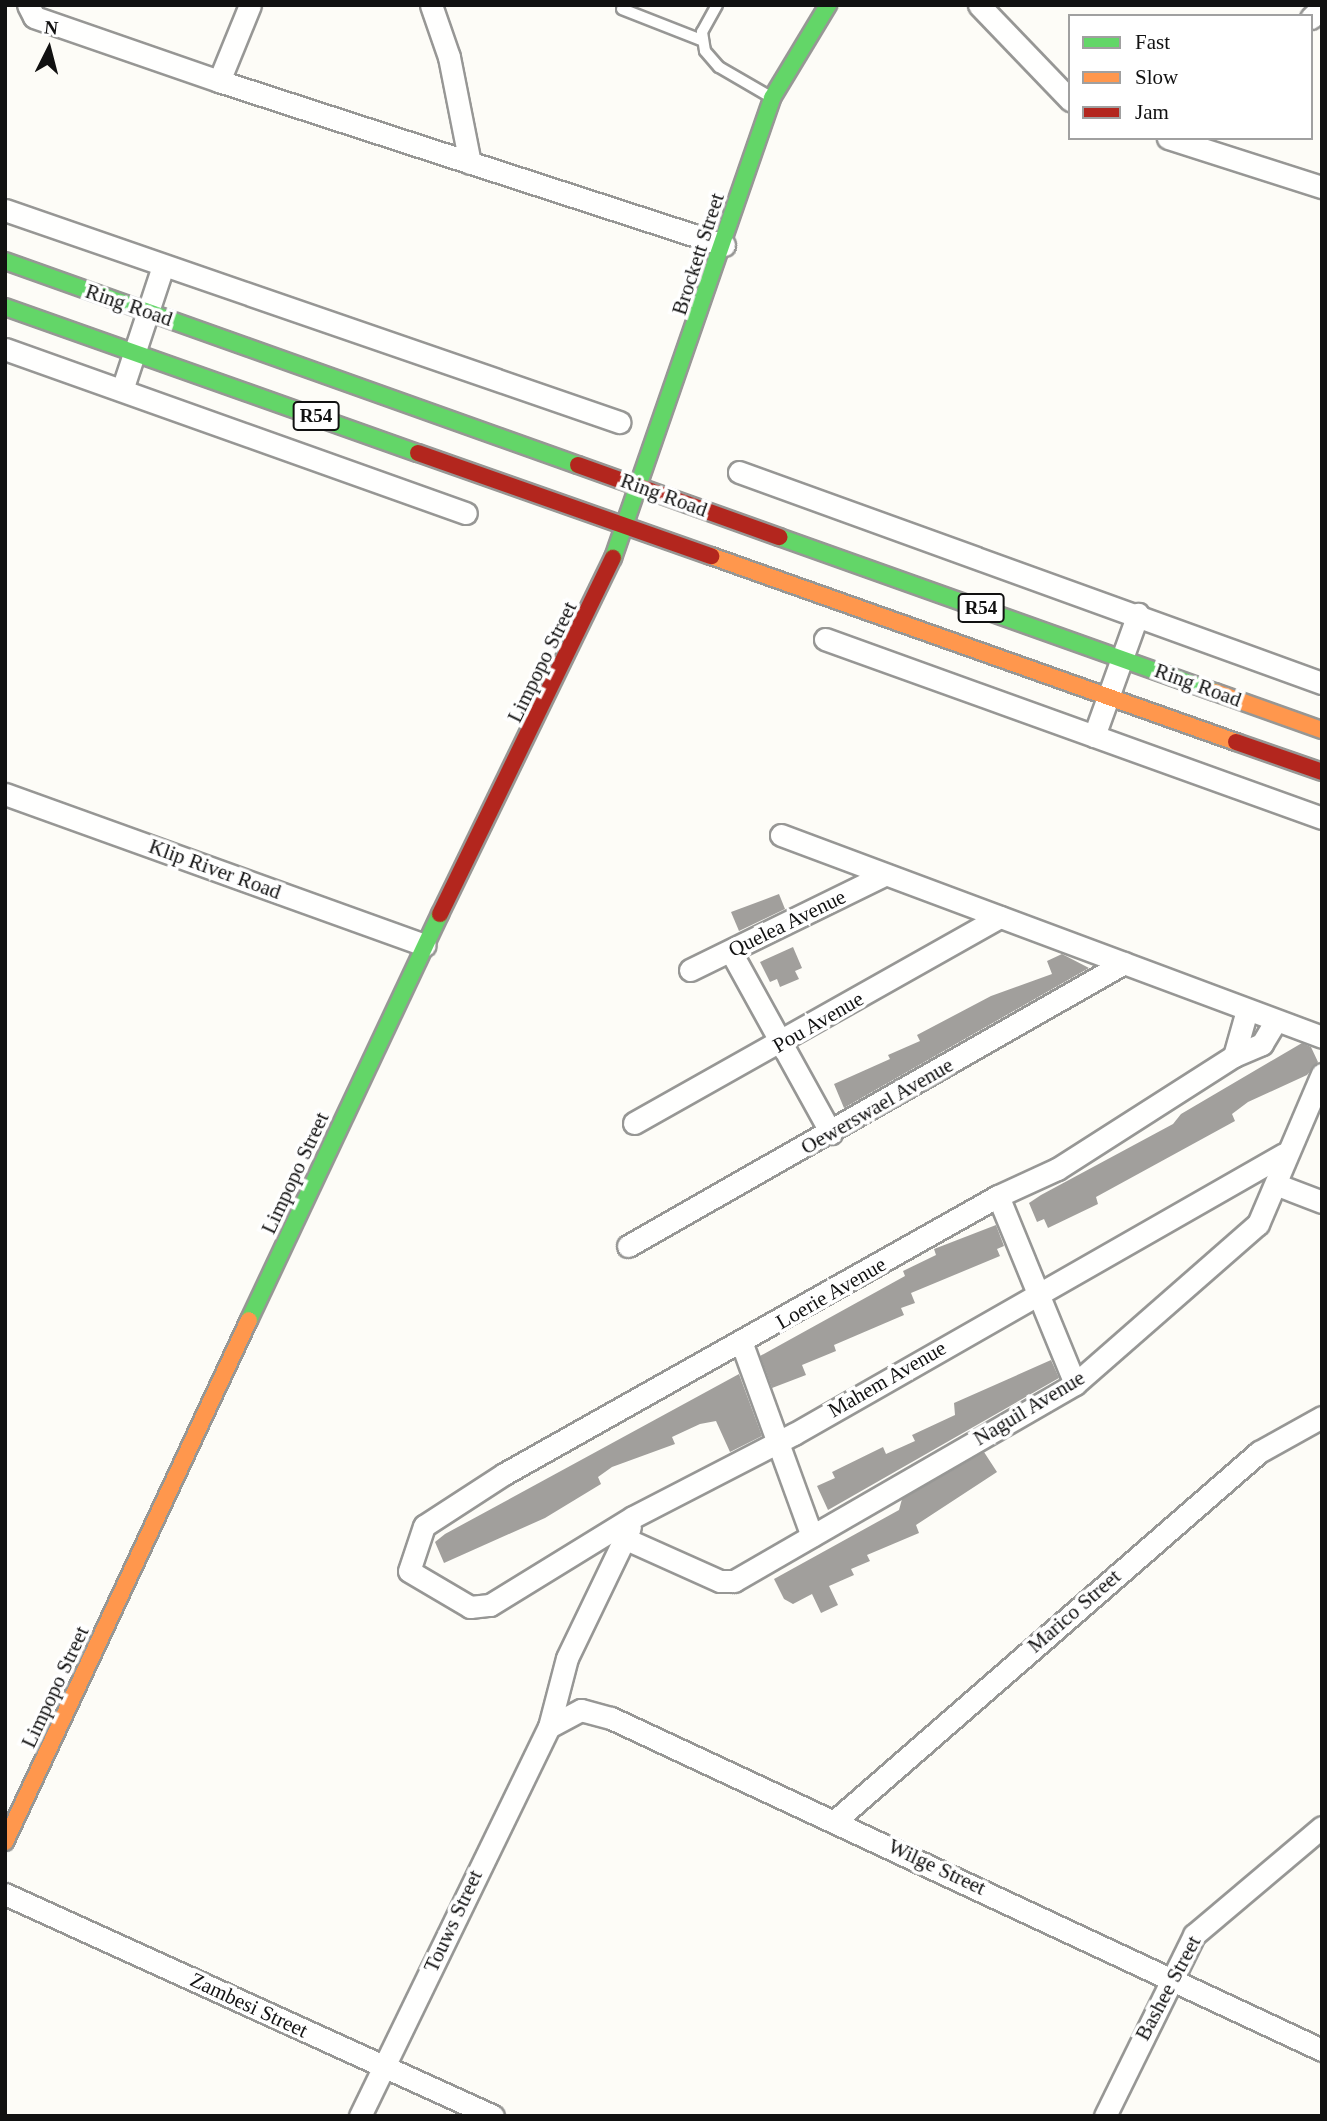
<!DOCTYPE html>
<html>
<head>
<meta charset="utf-8">
<style>
	body { margin:0 }
	#map { position:relative; width:1327px; height:2121px; overflow:hidden; background:#fdfcf7; font-family:Georgia,serif }
	div>[style] { position:absolute }
	.building>* { inset:0; background:#a19f9c }
	.roads { filter:drop-shadow(2px 0 #979795) drop-shadow(-2px 0 #979795) drop-shadow(0 2px #979795) drop-shadow(0 -2px #979795) }
	.lane>* { height:10px; margin:-5px; padding:0 5px; transform-origin:5px; border-radius:5px; background:#fffffe }
	.street>* { height:21px; margin:-10.5px; padding:0 10.5px; transform-origin:10.5px; border-radius:10.5px; background:#fffffe }
	.fast>* { height:16px; margin:-8px; padding:0 8px; transform-origin:8px; border-radius:8px; background:#63d668 }
	.slow>* { height:16px; margin:-8px; padding:0 8px; transform-origin:8px; border-radius:8px; background:#ff974d }
	.jam>* { height:16px; margin:-8px; padding:0 8px; transform-origin:8px; border-radius:8px; background:#b3261e }
	span { translate:-50% -50%; white-space:nowrap; text-align:center; line-height:1.15; -webkit-text-stroke:7px #fff; paint-order:stroke }
	.shield-label span { padding:2px 5px; background:#fff; border:2px solid; border-radius:5px; -webkit-text-stroke-width:0 }
	.shield-label { font-size:19px; color:#111; font-weight:700 }
	.street-label { font-size:21px; color:#111 }
	.frame { position:absolute; inset:0; border:7px solid #111; pointer-events:none }
	.legend { position:absolute; left:1068px; top:14px; width:245px; height:126px; box-sizing:border-box; background:#fff; border:2px solid #a0a0a0; margin:0; padding:9px 12px; list-style:none; font-size:21px; color:#111 }
	.legend li { display:flex; align-items:center; gap:14px; height:35px }
	.legend b { width:35px; border:2px solid #a0a0a0 }
	.north { position:absolute; left:14px; top:14px; width:70px; height:70px; -webkit-text-stroke:5px #fff; paint-order:stroke; rotate:6deg; font-size:19px; font-weight:700; line-height:28px; text-align:center; color:#111 }
	.north::after { content:''; display:block; margin:auto; width:24px; height:32px; background:#111; clip-path:polygon(50% 0,100% 100%,50% 72%,0 100%) }
</style>
</head>
<body>
<div id="map">
	<div class="building">
		<i style="clip-path:polygon(779px 894px,785px 909px,739px 931px,731px 912px)"></i>
		<i style="clip-path:polygon(793px 947px,802px 968px,795px 971px,799px 979px,780px 987px,777px 979px,770px 982px,760px 962px)"></i>
		<i style="clip-path:polygon(1062px 954px,1089px 968px,844px 1108px,834px 1084px,890px 1059px,888px 1055px,920px 1041px,917px 1035px,991px 996px,1052px 974px,1047px 961px)"></i>
		<i style="clip-path:polygon(1302px 1043px,1311px 1047px,1318px 1062px,1307px 1075px,1248px 1102px,1232px 1114px,1235px 1121px,1096px 1197px,1098px 1204px,1048px 1228px,1044px 1219px,1037px 1222px,1029px 1203px,1041px 1195px,1173px 1124px,1181px 1114px)"></i>
		<i style="clip-path:polygon(996px 1225px,1004px 1246px,997px 1249px,1000px 1256px,911px 1293px,915px 1303px,901px 1308px,904px 1315px,834px 1345px,836px 1351px,802px 1365px,806px 1375px,772px 1388px,760px 1356px,905px 1276px,903px 1271px,936px 1255px,934px 1249px)"></i>
		<i style="clip-path:polygon(1051px 1360px,1059px 1378px,828px 1510px,817px 1486px,835px 1478px,832px 1472px,883px 1447px,886px 1454px,915px 1441px,912px 1435px,955px 1415px,954px 1403px)"></i>
		<i style="clip-path:polygon(739px 1374px,762px 1436px,730px 1452px,716px 1421px,700px 1424px,672px 1437px,675px 1444px,612px 1467px,598px 1477px,601px 1484px,545px 1518px,444px 1563px,435px 1542px,445px 1534px)"></i>
		<i style="clip-path:polygon(984px 1452px,997px 1472px,916px 1525px,919px 1533px,867px 1555px,870px 1561px,851px 1569px,854px 1575px,829px 1586px,838px 1605px,821px 1613px,812px 1594px,793px 1604px,784px 1599px,774px 1579px,899px 1510px,902px 1499px)"></i>
	</div>
	<div class="roads">
		<div class="lane">
			<i style="left:717px;top:5px;width:31px;rotate:119deg"></i>
			<i style="left:702px;top:32px;width:19px;rotate:81deg"></i>
			<i style="left:705px;top:51px;width:21px;rotate:49deg"></i>
			<i style="left:719px;top:67px;width:58px;rotate:30.1deg"></i>
			<i style="left:622px;top:9px;width:85px;rotate:21.4deg"></i>
		</div>
		<div class="street">
			<i style="left:28px;top:5px;width:13px;rotate:63deg"></i>
			<i style="left:34px;top:17px;width:196px;rotate:19.1deg"></i>
			<i style="left:219px;top:81px;width:531px;rotate:17.99deg"></i>
			<i style="left:431px;top:5px;width:55px;rotate:70.9deg"></i>
			<i style="left:449px;top:57px;width:108px;rotate:78.8deg"></i>
			<i style="left:979px;top:5px;width:132px;rotate:46.2deg"></i>
			<i style="left:1311px;top:18px;width:16px;rotate:-45deg"></i>
			<i style="left:219px;top:81px;width:82px;rotate:-67.8deg"></i>
			<i style="left:1168px;top:138px;width:162px;rotate:17.7deg"></i>
			<i style="left:5px;top:210px;width:650px;rotate:19.05deg"></i>
			<i style="left:5px;top:349px;width:489px;rotate:19.6deg"></i>
			<i style="left:122px;top:390px;width:131px;rotate:-71.7deg"></i>
			<i style="left:739px;top:472px;width:620px;rotate:19.9deg"></i>
			<i style="left:825px;top:639px;width:528px;rotate:19.81deg"></i>
			<i style="left:1094px;top:736px;width:130px;rotate:-70.2deg"></i>
			<i style="left:5px;top:794px;width:446px;rotate:19.8deg"></i>
			<i style="left:781px;top:835px;width:577px;rotate:20.47deg"></i>
			<i style="left:731px;top:952px;width:207px;rotate:61.1deg"></i>
			<i style="left:690px;top:970px;width:216px;rotate:-26.1deg"></i>
			<i style="left:1275px;top:1022px;width:26px;rotate:121deg"></i>
			<i style="left:1262px;top:1044px;width:30px;rotate:157deg"></i>
			<i style="left:1234px;top:1056px;width:210px;rotate:147.4deg"></i>
			<i style="left:1057px;top:1169px;width:65px;rotate:155.4deg"></i>
			<i style="left:998px;top:1196px;width:567px;rotate:150.63deg"></i>
			<i style="left:504px;top:1474px;width:95px;rotate:147deg"></i>
			<i style="left:424px;top:1526px;width:47px;rotate:108.4deg"></i>
			<i style="left:409px;top:1571px;width:71px;rotate:30.5deg"></i>
			<i style="left:470px;top:1607px;width:20px;rotate:-6deg"></i>
			<i style="left:490px;top:1605px;width:168px;rotate:-31.6deg"></i>
			<i style="left:633px;top:1517px;width:181px;rotate:-27.3deg"></i>
			<i style="left:794px;top:1434px;width:564px;rotate:-29.74deg"></i>
			<i style="left:1234px;top:1056px;width:48px;rotate:-74.2deg"></i>
			<i style="left:634px;top:1123px;width:420px;rotate:-29.4deg"></i>
			<i style="left:1278px;top:1185px;width:47px;rotate:21.1deg"></i>
			<i style="left:998px;top:1196px;width:203px;rotate:67.7deg"></i>
			<i style="left:628px;top:1246px;width:571px;rotate:-29.71deg"></i>
			<i style="left:742px;top:1344px;width:204px;rotate:70deg"></i>
			<i style="left:626px;top:1539px;width:103px;rotate:24.1deg"></i>
			<i style="left:720px;top:1581px;width:14px"></i>
			<i style="left:734px;top:1581px;width:394px;rotate:-30deg"></i>
			<i style="left:1075px;top:1384px;width:243px;rotate:-41.2deg"></i>
			<i style="left:1258px;top:1224px;width:163px;rotate:-66.9deg"></i>
			<i style="left:549px;top:1727px;width:36px;rotate:-28deg"></i>
			<i style="left:581px;top:1710px;width:31px;rotate:15deg"></i>
			<i style="left:611px;top:1718px;width:785px;rotate:25.03deg"></i>
			<i style="left:836px;top:1820px;width:561px;rotate:-41.02deg"></i>
			<i style="left:1259px;top:1452px;width:72px;rotate:-29.1deg"></i>
			<i style="left:5px;top:1894px;width:536px;rotate:24.46deg"></i>
			<i style="left:360px;top:2116px;width:432px;rotate:-64.1deg"></i>
			<i style="left:549px;top:1727px;width:71px;rotate:-75.4deg"></i>
			<i style="left:567px;top:1658px;width:145px;rotate:-64.3deg"></i>
			<i style="left:1105px;top:2116px;width:202px;rotate:-63.8deg"></i>
			<i style="left:1194px;top:1935px;width:167px;rotate:-40.2deg"></i>
		</div>
		<div class="fast">
			<i style="left:5px;top:261px;width:608px;rotate:19.6deg"></i>
			<i style="left:5px;top:307px;width:438px;rotate:19.5deg"></i>
			<i style="left:779px;top:537px;width:463px;rotate:19.6deg"></i>
			<i style="left:613px;top:558px;width:487px;rotate:-70.9deg"></i>
			<i style="left:772px;top:98px;width:109px;rotate:-58.9deg"></i>
			<i style="left:249px;top:1320px;width:449px;rotate:-64.8deg"></i>
		</div>
		<div class="slow">
			<i style="left:711px;top:556px;width:557px;rotate:19.51deg"></i>
			<i style="left:1215px;top:692px;width:114px;rotate:19.6deg"></i>
			<i style="left:5px;top:1842px;width:576px;rotate:-64.95deg"></i>
		</div>
		<div class="jam">
			<i style="left:418px;top:453px;width:311px;rotate:19.4deg"></i>
			<i style="left:578px;top:465px;width:214px;rotate:19.7deg"></i>
			<i style="left:1236px;top:742px;width:91px;rotate:19.2deg"></i>
			<i style="left:440px;top:914px;width:396px;rotate:-64.1deg"></i>
		</div>
	</div>
	<div class="shield-label">
		<span style="left:316px;top:416px">R54</span>
		<span style="left:981px;top:608px">R54</span>
	</div>
	<div class="street-label">
		<span style="left:698px;top:254px;rotate:-72deg">Brockett Street</span>
		<span style="left:129px;top:305px;rotate:19deg">Ring Road</span>
		<span style="left:664px;top:495px;rotate:20deg">Ring Road</span>
		<span style="left:542px;top:662px;rotate:-64deg">Limpopo Street</span>
		<span style="left:1198px;top:685px;rotate:20deg">Ring Road</span>
		<span style="left:215px;top:869px;rotate:20deg">Klip River Road</span>
		<span style="left:787px;top:923px;rotate:-26deg">Quelea Avenue</span>
		<span style="left:818px;top:1022px;rotate:-30deg">Pou Avenue</span>
		<span style="left:877px;top:1106px;rotate:-30deg">Oewerswael Avenue</span>
		<span style="left:295px;top:1173px;rotate:-65deg">Limpopo Street</span>
		<span style="left:831px;top:1293px;rotate:-30deg">Loerie Avenue</span>
		<span style="left:887px;top:1379px;rotate:-30deg">Mahem Avenue</span>
		<span style="left:1029px;top:1408px;rotate:-31deg">Naguil Avenue</span>
		<span style="left:1074px;top:1611px;rotate:-41deg">Marico Street</span>
		<span style="left:55px;top:1687px;rotate:-65deg">Limpopo Street</span>
		<span style="left:937px;top:1867px;rotate:25deg">Wilge Street</span>
		<span style="left:453px;top:1921px;rotate:-65deg">Touws Street</span>
		<span style="left:1168px;top:1988px;rotate:-62deg">Bashee Street</span>
		<span style="left:249px;top:2005px;rotate:25deg">Zambesi Street</span>
	</div>
	<div class="frame"></div>
	<ul class="legend">
	<li><b style="height:9px;background:#63d668"></b>Fast</li>
	<li><b style="height:9px;background:#ff974d"></b>Slow</li>
	<li><b style="height:9px;background:#b3261e"></b>Jam</li>
	</ul>
	<div class="north">N</div>
</div>
</body>
</html>
